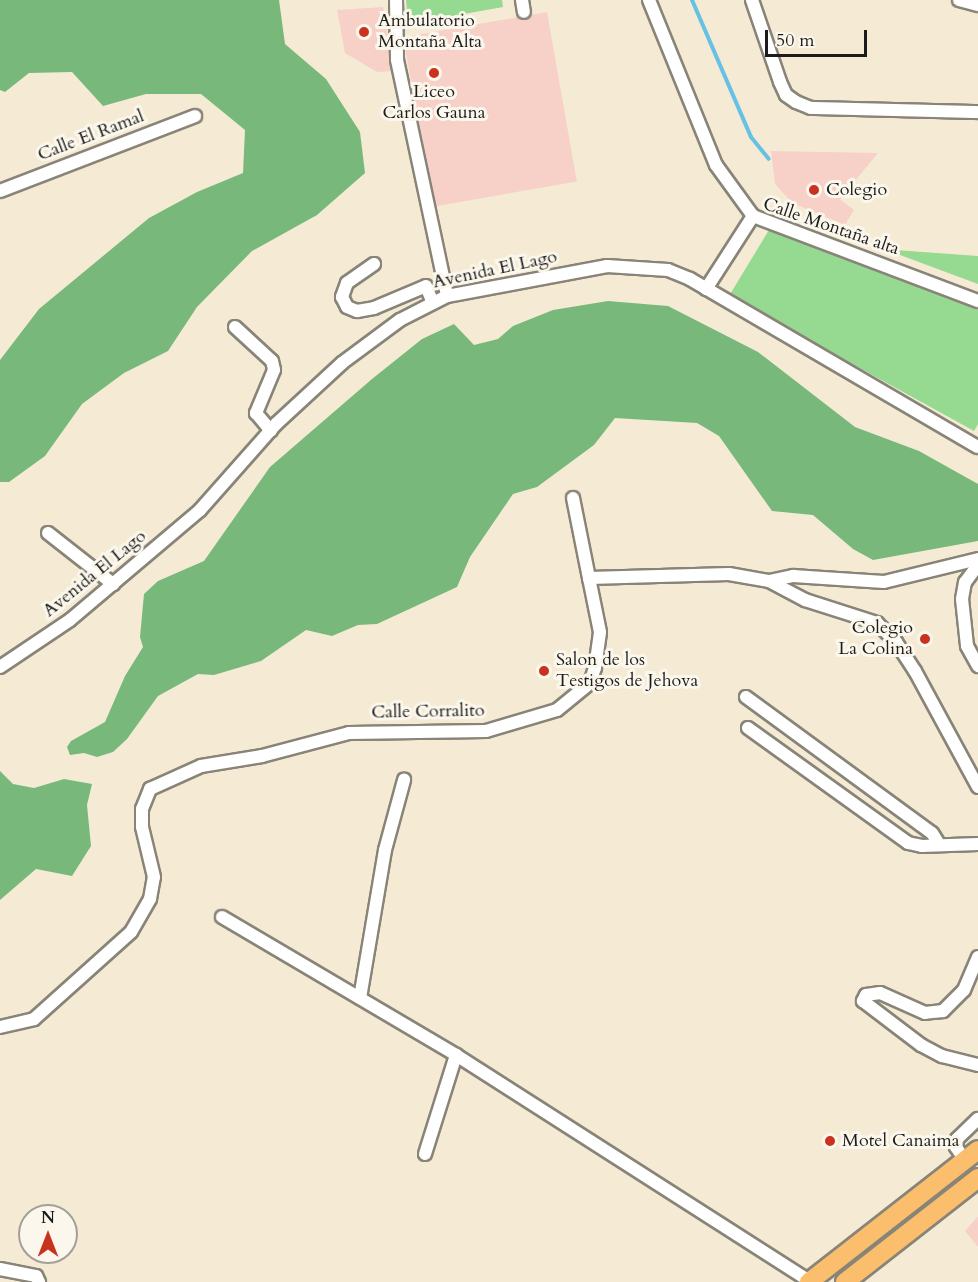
<!DOCTYPE html>
<html>
<head>
<meta charset="utf-8">
<style>
	body { margin:0 }
	#map { position:relative; width:978px; height:1282px; overflow:hidden; background:#f5ebd4; font-family:Cardo,serif }
	div>[style] { position:absolute }
	.built>* { inset:0; background:#f7d1c8; transform-origin:0 0 }
	.green>* { inset:0; background:#96d991 }
	.forest>* { inset:0; background:#78b97b }
	.stream>* { height:4px; margin:-2px; padding:0 2px; transform-origin:2px; border-radius:2px; background:#67c1e5 }
	.roads { filter:drop-shadow(2px 0 #888478) drop-shadow(-2px 0 #888478) drop-shadow(0 2px #888478) drop-shadow(0 -2px #888478) }
	.street>* { height:12px; margin:-6px; padding:0 6px; transform-origin:6px; border-radius:6px; background:#fff }
	.primary>* { height:18px; margin:-9px; padding:0 9px; transform-origin:9px; border-radius:9px; background:#fabe6d }
	.dots>* { width:16px; height:16px; translate:-50% -50%; box-sizing:border-box; border:3px solid #fbf7ec; border-radius:50% }
	span { translate:-50% -50%; white-space:nowrap; text-align:center; line-height:1.15; -webkit-text-stroke:6px #fbf7ec; paint-order:stroke }
	.poi-label { font-size:18px; color:#1c1c1c }
	.left { translate:0 -50%; text-align:left }
	.right { translate:-100% -50%; text-align:right }
	.street-label { font-size:18px; color:#1c1c1c }
	.north { position:absolute; left:18px; top:1204px; width:60px; height:60px; box-sizing:border-box; background:#fbf7ec; border:2px solid #a29f99; border-radius:50%; rotate:0deg; font-size:16px; font-weight:700; line-height:24px; text-align:center; color:#1c1c1c }
	.north::after { content:''; display:block; margin:auto; width:21px; height:27px; background:#c8321e; clip-path:polygon(50% 0,100% 100%,50% 72%,0 100%) }
	.scale { position:absolute; left:765px; top:30px; width:102px; height:27px; box-sizing:border-box; border:3px solid #1c1c1c; border-top:0; padding-left:8px; font-size:18px; line-height:21px; white-space:nowrap; color:#1c1c1c; -webkit-text-stroke:4px #fbf7ec; paint-order:stroke }
</style>
</head>
<body>
<div id="map">
	<div class="built">
		<i style="clip-path:polygon(383px 7px,394px 71px,377px 72px,345px 53px,337px 10px)"></i>
		<i style="left:547px;top:12px;width:172px;height:146px;rotate:80deg"></i>
		<i style="clip-path:polygon(771px 151px,878px 153px,840px 199px,854px 210px,845px 225px,792px 203px,775px 184px)"></i>
		<i style="clip-path:polygon(978px 1216px,978px 1247px,965px 1231px)"></i>
	</div>
	<div class="green">
		<i style="clip-path:polygon(406px 0,502px 0,503px 7px,408px 24px)"></i>
		<i style="clip-path:polygon(772px 225px,978px 310px,978px 424px,974px 431px,729px 296px)"></i>
		<i style="clip-path:polygon(895px 250px,978px 256px,978px 284px,892px 252px)"></i>
	</div>
	<div class="forest">
		<i style="clip-path:polygon(0 0,279px 0,285px 44px,326px 79px,360px 132px,365px 173px,317px 215px,252px 251px,197px 307px,168px 351px,124px 373px,82px 404px,45px 456px,9px 482px,0 482px,0 360px,39px 309px,149px 218px,197px 192px,243px 173px,245px 130px,201px 94px,146px 94px,103px 106px,72px 72px,29px 73px,5px 92px,0 90px)"></i>
		<i style="clip-path:polygon(608px 301px,668px 306px,758px 352px,855px 427px,919px 451px,978px 484px,978px 541px,873px 560px,853px 549px,813px 515px,772px 511px,719px 436px,697px 423px,615px 418px,594px 445px,537px 487px,513px 494px,470px 557px,457px 587px,377px 624px,358px 625px,332px 636px,306px 630px,261px 661px,214px 675px,198px 674px,158px 696px,127px 739px,113px 752px,97px 757px,84px 753px,70px 755px,67px 747px,71px 741px,105px 722px,125px 676px,143px 647px,140px 637px,144px 594px,158px 581px,204px 561px,270px 467px,372px 379px,422px 339px,454px 324px,474px 345px,498px 339px,513px 326px,553px 310px)"></i>
		<i style="clip-path:polygon(0 771px,13px 784px,34px 788px,64px 779px,92px 784px,87px 805px,91px 846px,72px 876px,36px 869px,0 900px)"></i>
	</div>
	<div class="stream">
		<i style="left:692px;top:0;width:149px;rotate:66.7deg"></i>
		<i style="left:751px;top:137px;width:28px;rotate:51deg"></i>
	</div>
	<div class="roads">
		<div class="street">
			<i style="left:396px;top:0;width:60px;rotate:89deg"></i>
			<i style="left:397px;top:60px;width:241px;rotate:78deg"></i>
			<i style="left:522px;top:0;width:12px;rotate:81deg"></i>
			<i style="left:649px;top:0;width:178px;rotate:67.9deg"></i>
			<i style="left:716px;top:165px;width:63px;rotate:54deg"></i>
			<i style="left:752px;top:0;width:87px;rotate:71.1deg"></i>
			<i style="left:780px;top:82px;width:14px;rotate:65deg"></i>
			<i style="left:786px;top:95px;width:12px;rotate:35deg"></i>
			<i style="left:796px;top:102px;width:16px;rotate:22deg"></i>
			<i style="left:811px;top:108px;width:167px;rotate:1.4deg"></i>
			<i style="left:959px;top:0;width:20px;rotate:15deg"></i>
			<i style="left:0;top:191px;width:209px;rotate:-21deg"></i>
			<i style="left:374px;top:264px;width:33px;rotate:145deg"></i>
			<i style="left:347px;top:283px;width:15px;rotate:110deg"></i>
			<i style="left:342px;top:297px;width:11px;rotate:63deg"></i>
			<i style="left:347px;top:307px;width:11px;rotate:22deg"></i>
			<i style="left:357px;top:311px;width:17px;rotate:-10deg"></i>
			<i style="left:374px;top:308px;width:56px;rotate:-22.9deg"></i>
			<i style="left:426px;top:286px;width:16px;rotate:68deg"></i>
			<i style="left:706px;top:289px;width:87px;rotate:-57.2deg"></i>
			<i style="left:753px;top:216px;width:241px;rotate:20.7deg"></i>
			<i style="left:235px;top:327px;width:50px;rotate:42.6deg"></i>
			<i style="left:272px;top:361px;width:9px;rotate:77deg"></i>
			<i style="left:274px;top:370px;width:47px;rotate:112.7deg"></i>
			<i style="left:256px;top:413px;width:23px;rotate:50deg"></i>
			<i style="left:573px;top:498px;width:82px;rotate:78.7deg"></i>
			<i style="left:48px;top:533px;width:83px;rotate:38.1deg"></i>
			<i style="left:978px;top:565px;width:21px;rotate:127deg"></i>
			<i style="left:965px;top:582px;width:17px;rotate:100deg"></i>
			<i style="left:962px;top:599px;width:47px;rotate:83.9deg"></i>
			<i style="left:967px;top:646px;width:23px;rotate:61deg"></i>
			<i style="left:769px;top:581px;width:41px;rotate:27.8deg"></i>
			<i style="left:805px;top:600px;width:76px;rotate:17.7deg"></i>
			<i style="left:877px;top:623px;width:27px;rotate:45deg"></i>
			<i style="left:896px;top:642px;width:35px;rotate:57deg"></i>
			<i style="left:915px;top:671px;width:132px;rotate:61.5deg"></i>
			<i style="left:0;top:667px;width:84px;rotate:-33.9deg"></i>
			<i style="left:70px;top:620px;width:170px;rotate:-40.2deg"></i>
			<i style="left:200px;top:510px;width:115px;rotate:-48.5deg"></i>
			<i style="left:276px;top:424px;width:90px;rotate:-42.7deg"></i>
			<i style="left:342px;top:363px;width:72px;rotate:-36.6deg"></i>
			<i style="left:400px;top:320px;width:53px;rotate:-27.1deg"></i>
			<i style="left:447px;top:296px;width:163px;rotate:-10.6deg"></i>
			<i style="left:607px;top:266px;width:61px;rotate:3.8deg"></i>
			<i style="left:668px;top:270px;width:24px;rotate:22deg"></i>
			<i style="left:690px;top:279px;width:333px;rotate:30.3deg"></i>
			<i style="left:746px;top:697px;width:230px;rotate:36.2deg"></i>
			<i style="left:932px;top:833px;width:13px;rotate:58deg"></i>
			<i style="left:748px;top:728px;width:197px;rotate:35.7deg"></i>
			<i style="left:908px;top:843px;width:14px;rotate:12deg"></i>
			<i style="left:922px;top:846px;width:56px;rotate:-2deg"></i>
			<i style="left:222px;top:917px;width:272px;rotate:30.5deg"></i>
			<i style="left:456px;top:1055px;width:420px;rotate:32.6deg"></i>
			<i style="left:978px;top:957px;width:36px;rotate:113deg"></i>
			<i style="left:964px;top:990px;width:30px;rotate:135deg"></i>
			<i style="left:943px;top:1011px;width:18px;rotate:174deg"></i>
			<i style="left:925px;top:1013px;width:49px;rotate:-156deg"></i>
			<i style="left:880px;top:993px;width:14px;rotate:172deg"></i>
			<i style="left:866px;top:995px;width:7px;rotate:117deg"></i>
			<i style="left:863px;top:1001px;width:73px;rotate:37.2deg"></i>
			<i style="left:921px;top:1045px;width:24px;rotate:28deg"></i>
			<i style="left:942px;top:1056px;width:37px;rotate:14deg"></i>
			<i style="left:360px;top:998px;width:150px;rotate:-80.4deg"></i>
			<i style="left:385px;top:850px;width:73px;rotate:-74.8deg"></i>
			<i style="left:0;top:1027px;width:35px;rotate:-13deg"></i>
			<i style="left:34px;top:1019px;width:130px;rotate:-41.9deg"></i>
			<i style="left:131px;top:932px;width:38px;rotate:-60deg"></i>
			<i style="left:150px;top:899px;width:22px;rotate:-80deg"></i>
			<i style="left:154px;top:877px;width:51px;rotate:-103.5deg"></i>
			<i style="left:142px;top:827px;width:18px;rotate:-90deg"></i>
			<i style="left:142px;top:809px;width:22px;rotate:-68deg"></i>
			<i style="left:150px;top:789px;width:56px;rotate:-24.3deg"></i>
			<i style="left:201px;top:766px;width:62px;rotate:-9.3deg"></i>
			<i style="left:262px;top:756px;width:90px;rotate:-14.8deg"></i>
			<i style="left:349px;top:733px;width:137px;rotate:-0.8deg"></i>
			<i style="left:486px;top:731px;width:74px;rotate:-16.5deg"></i>
			<i style="left:557px;top:710px;width:43px;rotate:-39.3deg"></i>
			<i style="left:590px;top:683px;width:16px;rotate:-72deg"></i>
			<i style="left:595px;top:668px;width:36px;rotate:-82deg"></i>
			<i style="left:600px;top:632px;width:55px;rotate:-101.5deg"></i>
			<i style="left:589px;top:578px;width:140px;rotate:-1.6deg"></i>
			<i style="left:729px;top:574px;width:41px;rotate:9.9deg"></i>
			<i style="left:769px;top:581px;width:25px;rotate:-12deg"></i>
			<i style="left:793px;top:576px;width:91px;rotate:3.8deg"></i>
			<i style="left:884px;top:582px;width:97px;rotate:-13.7deg"></i>
			<i style="left:425px;top:1154px;width:104px;rotate:-72.6deg"></i>
			<i style="left:965px;top:1160px;width:16px;rotate:-125deg"></i>
			<i style="left:956px;top:1147px;width:8px;rotate:-83deg"></i>
			<i style="left:957px;top:1139px;width:29px;rotate:-44deg"></i>
			<i style="left:0;top:1269px;width:37px;rotate:11deg"></i>
			<i style="left:36px;top:1276px;width:7px;rotate:63deg"></i>
		</div>
		<div class="primary">
			<i style="left:809px;top:1282px;width:214px;rotate:-38deg"></i>
			<i style="left:845px;top:1282px;width:169px;rotate:-38deg"></i>
		</div>
	</div>
	<div class="dots">
		<i style="left:364px;top:32px;background:#c8321e"></i>
		<i style="left:434px;top:73px;background:#c8321e"></i>
		<i style="left:814px;top:190px;background:#c8321e"></i>
		<i style="left:925px;top:639px;background:#c8321e"></i>
		<i style="left:544px;top:671px;background:#c8321e"></i>
		<i style="left:830px;top:1141px;background:#c8321e"></i>
	</div>
	<div class="poi-label">
		<span class="left" style="left:378px;top:32px">Ambulatorio<br>Montaña Alta</span>
		<span style="left:434px;top:103px">Liceo<br>Carlos Gauna</span>
		<span class="left" style="left:826px;top:190px">Colegio</span>
		<span class="right" style="left:913px;top:639px">Colegio<br>La Colina</span>
		<span class="left" style="left:556px;top:671px">Salon de los<br>Testigos de Jehova</span>
		<span class="left" style="left:842px;top:1141px">Motel Canaima</span>
	</div>
	<div class="street-label">
		<span style="left:91px;top:136px;rotate:-21deg">Calle El Ramal</span>
		<span style="left:831px;top:227px;rotate:19deg">Calle Montaña alta</span>
		<span style="left:495px;top:270px;rotate:-12deg">Avenida El Lago</span>
		<span style="left:95px;top:574px;rotate:-39deg">Avenida El Lago</span>
		<span style="left:428px;top:712px;rotate:-1deg">Calle Corralito</span>
	</div>
	<div class="north">N</div>
	<div class="scale">50 m</div>
</div>
</body>
</html>
